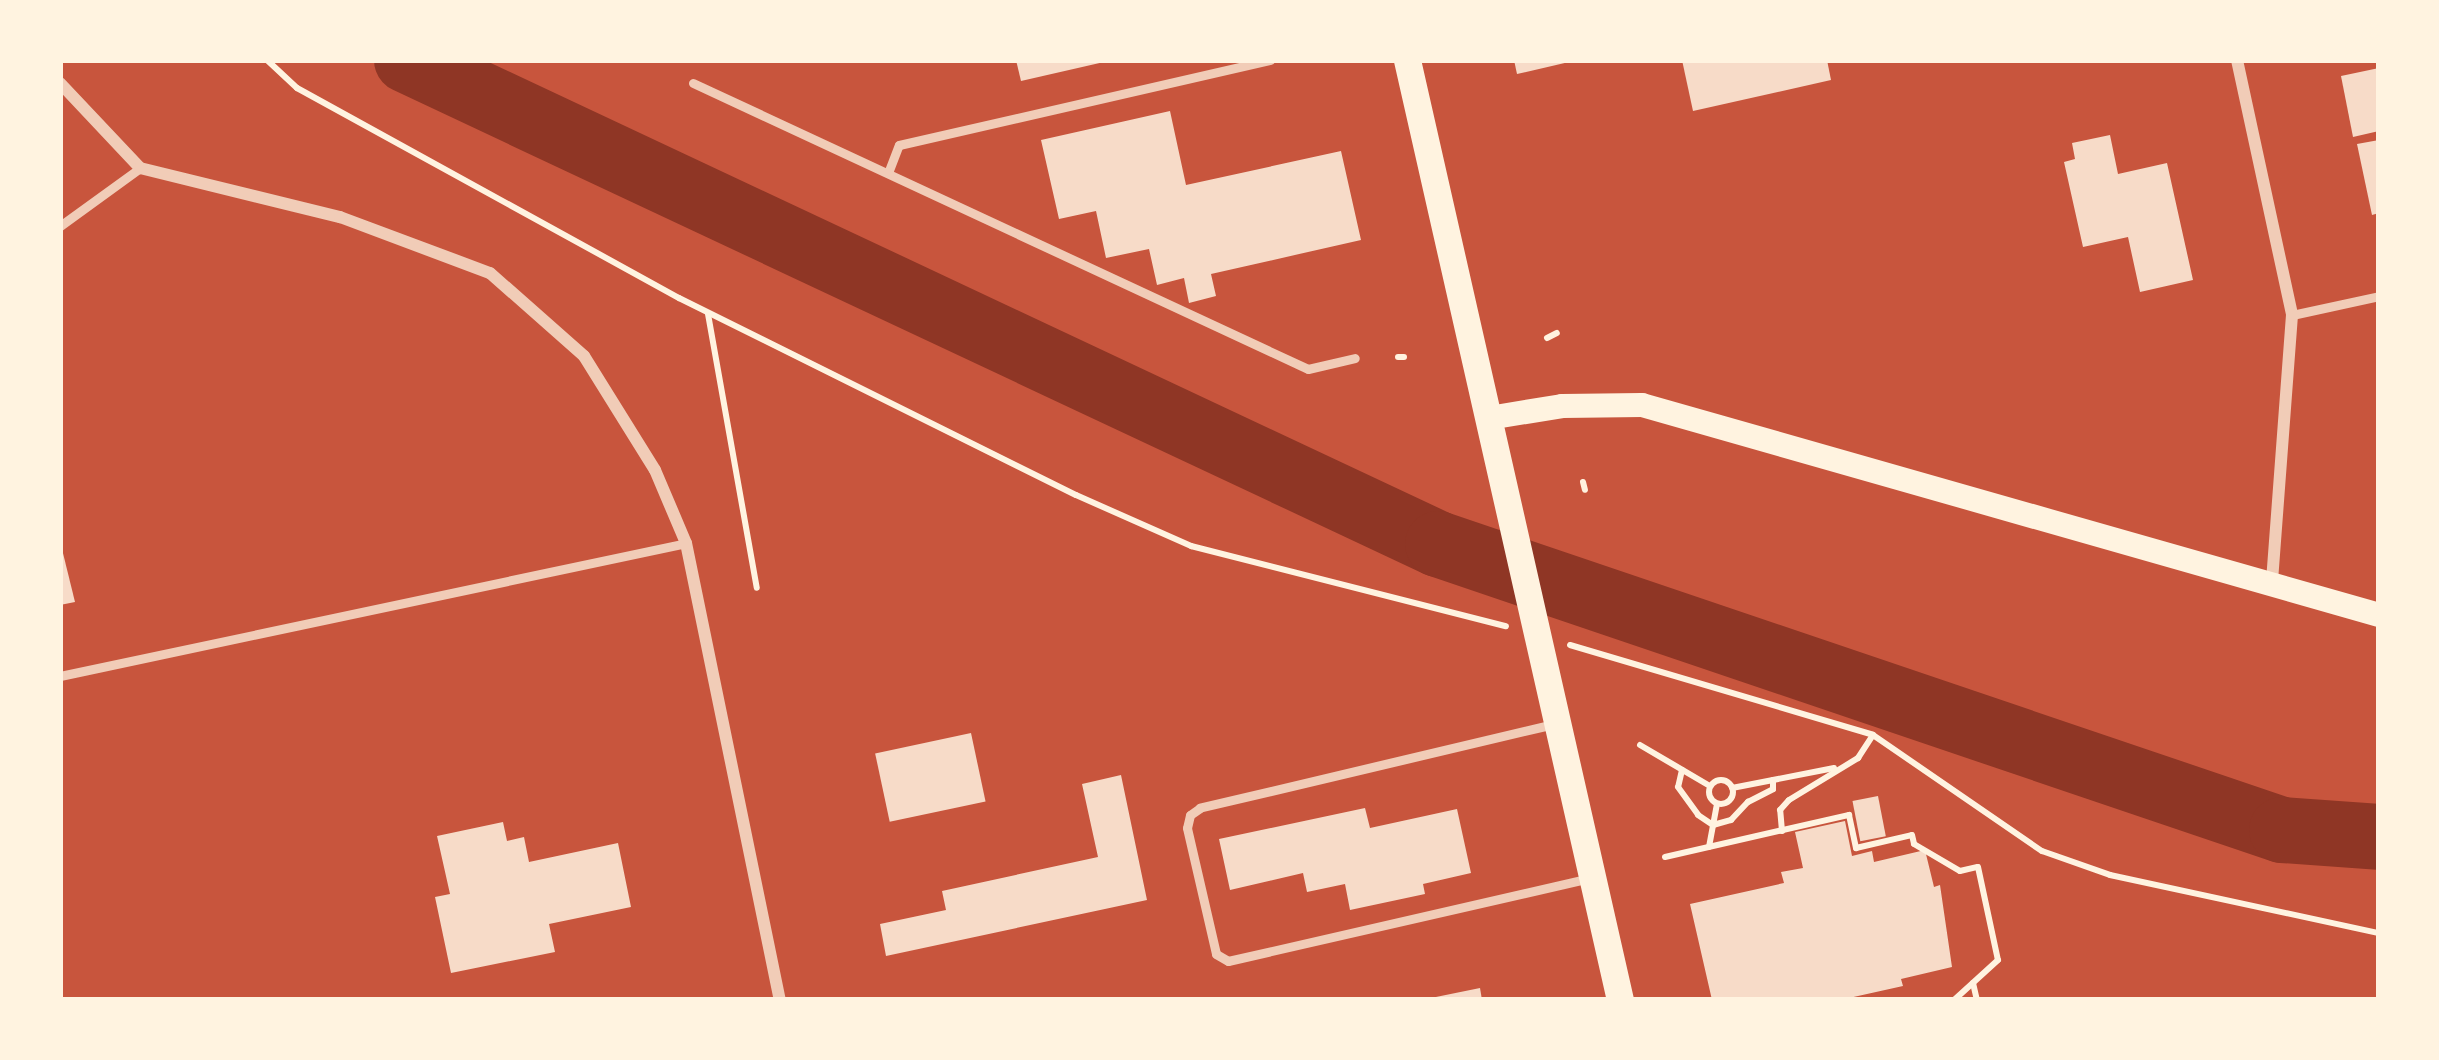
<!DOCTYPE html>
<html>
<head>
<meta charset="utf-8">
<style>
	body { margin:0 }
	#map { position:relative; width:2439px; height:1060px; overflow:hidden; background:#c8553d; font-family:Literata,serif }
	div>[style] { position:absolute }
	.river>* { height:66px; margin:-33px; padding:0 33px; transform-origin:33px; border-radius:33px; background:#8f3625 }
	.building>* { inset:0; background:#f7dbc8; transform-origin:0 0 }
	.path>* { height:6px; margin:-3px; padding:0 3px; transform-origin:3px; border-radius:3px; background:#fff3e0 }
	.path>.ring { margin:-3px; padding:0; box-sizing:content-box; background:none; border:6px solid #fff3e0; border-radius:50% }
	.service>* { height:9px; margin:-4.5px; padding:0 4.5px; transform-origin:4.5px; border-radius:4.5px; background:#f1ccb7 }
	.minor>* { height:12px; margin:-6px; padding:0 6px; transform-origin:6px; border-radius:6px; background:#f1ccb7 }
	.secondary>* { height:24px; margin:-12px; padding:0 12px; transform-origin:12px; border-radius:12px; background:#fff3e0 }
	.primary>* { height:27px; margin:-13.5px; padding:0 13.5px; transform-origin:13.5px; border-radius:13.5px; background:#fff3e0 }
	span { translate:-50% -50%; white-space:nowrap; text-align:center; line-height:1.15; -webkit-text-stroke:10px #fff3e0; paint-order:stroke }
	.frame { position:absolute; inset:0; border:63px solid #fff3e0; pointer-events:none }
</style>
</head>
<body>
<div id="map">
	<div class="river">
		<i style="left:407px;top:60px;width:1139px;rotate:25.15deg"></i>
		<i style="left:1438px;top:544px;width:891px;rotate:18.72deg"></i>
		<i style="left:2282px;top:830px;width:97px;rotate:4.1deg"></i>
	</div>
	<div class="building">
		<i style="clip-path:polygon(1016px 60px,1104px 60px,1104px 62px,1021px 81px)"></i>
		<i style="clip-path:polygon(1514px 60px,1569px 60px,1569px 62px,1517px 74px)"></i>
		<i style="clip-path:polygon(1682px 60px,1827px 60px,1831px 80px,1693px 111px)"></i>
		<i style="clip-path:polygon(2379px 68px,2379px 131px,2353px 137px,2341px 76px)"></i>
		<i style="clip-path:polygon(1170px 111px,1186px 185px,1341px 151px,1361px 240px,1211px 274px,1216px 296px,1189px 303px,1184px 278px,1157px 285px,1149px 249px,1106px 258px,1096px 211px,1059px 219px,1041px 140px)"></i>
		<i style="clip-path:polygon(2110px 135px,2118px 174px,2167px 163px,2193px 280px,2140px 292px,2128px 237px,2083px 247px,2064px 162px,2075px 159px,2072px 143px)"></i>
		<i style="clip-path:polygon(2379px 140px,2379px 213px,2372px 215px,2357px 144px)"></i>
		<i style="clip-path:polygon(60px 541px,75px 602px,60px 605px)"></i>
		<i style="left:971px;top:733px;width:70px;height:98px;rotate:78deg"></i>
		<i style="clip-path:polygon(1121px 775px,1147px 900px,886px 956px,880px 924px,946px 910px,942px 891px,1098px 857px,1082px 784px)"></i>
		<i style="left:1878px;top:796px;width:41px;height:26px;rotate:79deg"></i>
		<i style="clip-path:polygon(1365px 808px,1370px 828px,1457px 809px,1471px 873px,1423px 884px,1425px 894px,1350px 910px,1345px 884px,1307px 892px,1303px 873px,1230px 890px,1219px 839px)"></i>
		<i style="clip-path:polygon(1845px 821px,1852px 856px,1872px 851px,1874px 862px,1925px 850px,1934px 887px,1940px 885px,1952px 967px,1901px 979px,1903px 986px,1840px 1000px,1712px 1000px,1690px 904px,1784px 883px,1781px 872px,1803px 868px,1795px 832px)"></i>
		<i style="clip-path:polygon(503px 822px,507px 841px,524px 837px,529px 862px,618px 843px,631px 907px,549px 924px,555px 952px,451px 973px,435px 897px,450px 894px,437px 836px)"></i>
		<i style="clip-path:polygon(1480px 988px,1482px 1000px,1431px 1000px,1431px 998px)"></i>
	</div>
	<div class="path">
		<i style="left:267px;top:60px;width:41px;rotate:43deg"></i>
		<i style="left:297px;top:88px;width:436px;rotate:28.8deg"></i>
		<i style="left:679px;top:298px;width:443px;rotate:26.4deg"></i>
		<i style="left:1076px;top:495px;width:126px;rotate:23.9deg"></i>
		<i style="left:1191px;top:546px;width:325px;rotate:14.3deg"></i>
		<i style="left:708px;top:314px;width:278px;rotate:79.9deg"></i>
		<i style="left:1547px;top:338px;width:11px;rotate:-27deg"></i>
		<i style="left:1398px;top:357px;width:6px"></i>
		<i style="left:1583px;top:482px;width:8px;rotate:76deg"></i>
		<i style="left:1570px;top:645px;width:316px;rotate:16.5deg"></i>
		<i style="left:1873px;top:735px;width:205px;rotate:34.5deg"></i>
		<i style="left:2042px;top:851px;width:72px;rotate:19.4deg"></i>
		<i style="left:2110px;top:875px;width:275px;rotate:12.2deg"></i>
		<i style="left:1640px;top:745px;width:81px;rotate:30.4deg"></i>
		<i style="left:1682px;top:770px;width:17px;rotate:103deg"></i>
		<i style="left:1678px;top:787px;width:34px;rotate:54deg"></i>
		<i style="left:1698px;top:815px;width:18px;rotate:34deg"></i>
		<i style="left:1713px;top:825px;width:19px;rotate:-16deg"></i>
		<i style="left:1731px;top:820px;width:25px;rotate:-47deg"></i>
		<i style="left:1748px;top:802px;width:28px;rotate:-27deg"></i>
		<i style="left:1773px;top:789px;width:9px;rotate:-90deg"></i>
		<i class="ring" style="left:1709px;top:780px;width:18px;height:18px"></i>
		<i style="left:1732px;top:788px;width:104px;rotate:-11.1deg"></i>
		<i style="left:1782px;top:831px;width:21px;rotate:-95deg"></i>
		<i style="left:1780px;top:810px;width:13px;rotate:-48deg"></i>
		<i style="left:1789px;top:800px;width:81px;rotate:-31.3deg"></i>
		<i style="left:1858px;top:758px;width:27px;rotate:-57deg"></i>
		<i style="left:1709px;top:847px;width:44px;rotate:-79.5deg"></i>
		<i style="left:1665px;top:857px;width:189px;rotate:-12.9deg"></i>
		<i style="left:1849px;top:815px;width:34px;rotate:78deg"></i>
		<i style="left:1856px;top:848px;width:57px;rotate:-13.1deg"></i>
		<i style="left:1912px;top:835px;width:9px;rotate:77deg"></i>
		<i style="left:1914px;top:844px;width:53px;rotate:30.4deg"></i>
		<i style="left:1960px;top:871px;width:18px;rotate:-13deg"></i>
		<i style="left:1978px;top:867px;width:95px;rotate:77.9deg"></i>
		<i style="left:1998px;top:960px;width:59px;rotate:137.7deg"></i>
		<i style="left:1973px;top:983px;width:17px;rotate:77deg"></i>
	</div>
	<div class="service">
		<i style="left:693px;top:83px;width:678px;rotate:24.94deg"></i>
		<i style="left:1308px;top:369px;width:48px;rotate:-13.2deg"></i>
		<i style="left:888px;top:173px;width:30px;rotate:-69deg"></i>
		<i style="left:899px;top:145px;width:381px;rotate:-12.9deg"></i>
		<i style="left:60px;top:226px;width:99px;rotate:-35.9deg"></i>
		<i style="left:2292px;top:315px;width:89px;rotate:-12.3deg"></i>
		<i style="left:60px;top:676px;width:640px;rotate:-11.99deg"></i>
		<i style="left:1554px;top:724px;width:364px;rotate:166.7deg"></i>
		<i style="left:1200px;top:808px;width:12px;rotate:145deg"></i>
		<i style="left:1190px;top:815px;width:13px;rotate:103deg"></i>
		<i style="left:1187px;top:828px;width:129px;rotate:77deg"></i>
		<i style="left:1216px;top:954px;width:14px;rotate:30deg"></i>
		<i style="left:1228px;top:961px;width:371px;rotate:-12.9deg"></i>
	</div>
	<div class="minor">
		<i style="left:2237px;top:60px;width:261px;rotate:77.8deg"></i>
		<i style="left:2292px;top:315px;width:268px;rotate:94.3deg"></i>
		<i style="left:60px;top:83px;width:117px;rotate:46.7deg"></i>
		<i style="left:140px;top:168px;width:206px;rotate:13.8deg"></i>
		<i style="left:340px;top:217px;width:160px;rotate:20.5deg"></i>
		<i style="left:490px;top:273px;width:125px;rotate:41.4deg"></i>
		<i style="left:584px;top:356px;width:134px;rotate:58.1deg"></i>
		<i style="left:655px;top:470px;width:79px;rotate:67deg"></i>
		<i style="left:686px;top:543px;width:467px;rotate:78.4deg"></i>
	</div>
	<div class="secondary">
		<i style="left:1489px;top:418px;width:74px;rotate:-9.3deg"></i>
		<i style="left:1562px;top:406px;width:80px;rotate:-0.7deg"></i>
		<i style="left:1642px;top:405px;width:766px;rotate:15.9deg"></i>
	</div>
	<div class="primary">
		<i style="left:1407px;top:60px;width:964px;rotate:77.23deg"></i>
	</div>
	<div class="frame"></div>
</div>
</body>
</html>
